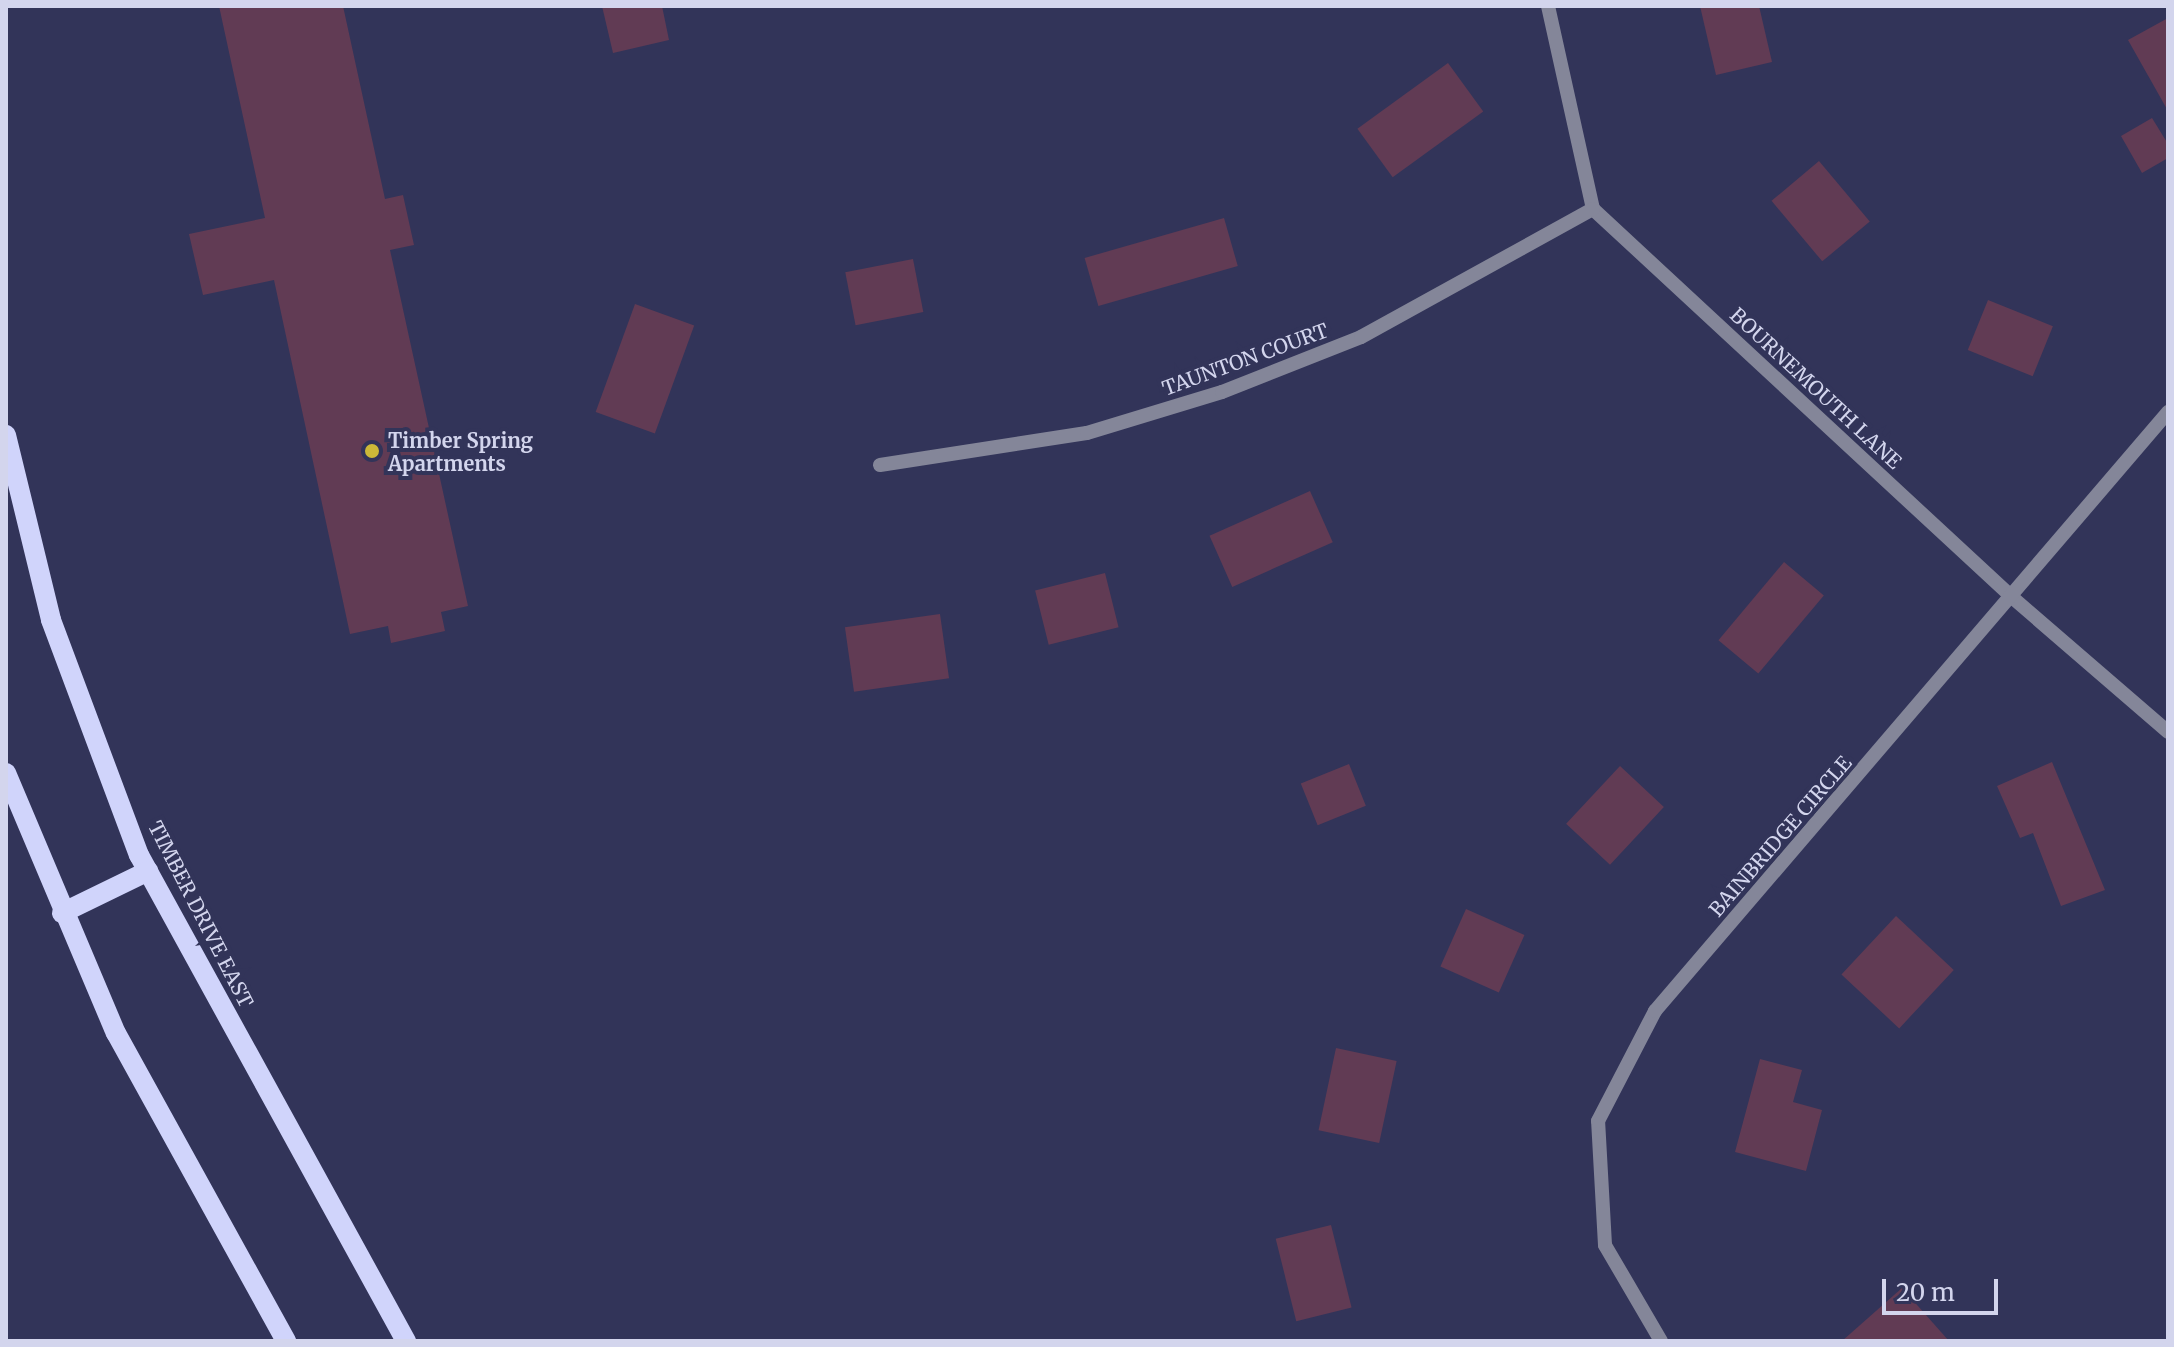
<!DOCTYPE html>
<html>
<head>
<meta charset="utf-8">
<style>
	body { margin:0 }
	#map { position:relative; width:2174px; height:1347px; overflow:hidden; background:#323459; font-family:Merriweather,serif }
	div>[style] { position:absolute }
	.building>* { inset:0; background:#613b54; transform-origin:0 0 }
	.minor>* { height:14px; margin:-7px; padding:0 7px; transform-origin:7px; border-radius:7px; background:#848699 }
	.major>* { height:20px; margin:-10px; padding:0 10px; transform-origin:10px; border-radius:10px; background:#d0d4fb }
	.dots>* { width:22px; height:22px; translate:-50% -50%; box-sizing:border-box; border:4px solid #323459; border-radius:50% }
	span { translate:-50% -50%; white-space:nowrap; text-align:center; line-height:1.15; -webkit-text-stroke:8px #323459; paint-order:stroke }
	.street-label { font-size:20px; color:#d3d5ed }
	.poi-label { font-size:20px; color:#d3d5ed; font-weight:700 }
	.left { translate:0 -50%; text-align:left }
	.frame { position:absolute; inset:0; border:8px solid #d3d5ed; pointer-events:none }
	.scale { position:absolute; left:1882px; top:1279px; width:116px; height:36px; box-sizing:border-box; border:4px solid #d3d5ed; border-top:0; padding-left:10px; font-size:24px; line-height:28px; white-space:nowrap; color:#d3d5ed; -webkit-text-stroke:6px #323459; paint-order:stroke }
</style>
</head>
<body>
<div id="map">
	<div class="building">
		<i style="clip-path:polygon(219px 6px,343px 6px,385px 199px,403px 195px,414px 245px,390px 250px,468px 606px,441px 612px,445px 631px,391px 643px,388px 626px,350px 634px,274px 280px,203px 295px,189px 234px,265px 218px)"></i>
		<i style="clip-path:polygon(602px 6px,662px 6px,669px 40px,613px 53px)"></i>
		<i style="clip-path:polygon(1700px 6px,1759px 6px,1772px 62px,1716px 75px)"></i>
		<i style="clip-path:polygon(2168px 18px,2168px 111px,2128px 40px)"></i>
		<i style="left:1448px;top:63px;width:60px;height:112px;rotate:54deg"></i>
		<i style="clip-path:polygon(2152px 118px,2168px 144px,2168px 158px,2142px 173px,2121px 136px)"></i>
		<i style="left:1819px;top:161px;width:79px;height:62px;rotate:50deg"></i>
		<i style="left:1224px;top:218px;width:50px;height:145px;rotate:74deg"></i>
		<i style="left:913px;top:259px;width:54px;height:69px;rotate:79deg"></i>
		<i style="left:1988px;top:300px;width:70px;height:54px;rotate:22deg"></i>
		<i style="left:635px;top:304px;width:63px;height:115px;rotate:20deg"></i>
		<i style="left:1310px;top:491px;width:56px;height:110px;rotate:66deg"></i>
		<i style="left:1784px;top:562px;width:52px;height:102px;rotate:40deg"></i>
		<i style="left:1105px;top:573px;width:56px;height:72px;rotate:76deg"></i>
		<i style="left:940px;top:614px;width:65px;height:96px;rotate:82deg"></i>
		<i style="clip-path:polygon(2052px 762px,2105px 890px,2061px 906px,2033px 833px,2020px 838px,1997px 786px)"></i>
		<i style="left:1349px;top:764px;width:45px;height:52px;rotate:68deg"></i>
		<i style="left:1620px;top:766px;width:60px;height:79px;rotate:43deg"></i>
		<i style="left:1466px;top:909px;width:64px;height:63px;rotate:24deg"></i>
		<i style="left:1896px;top:916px;width:79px;height:80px;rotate:43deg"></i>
		<i style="left:1336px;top:1048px;width:62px;height:84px;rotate:12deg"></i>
		<i style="clip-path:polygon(1760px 1059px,1802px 1070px,1793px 1102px,1822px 1110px,1806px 1171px,1735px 1152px)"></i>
		<i style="left:1331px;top:1225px;width:85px;height:57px;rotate:76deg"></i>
		<i style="clip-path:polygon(1902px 1288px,1949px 1341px,1842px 1341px)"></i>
	</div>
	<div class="minor">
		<i style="left:1548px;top:6px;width:208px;rotate:77.5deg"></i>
		<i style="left:1593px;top:209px;width:572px;rotate:42.81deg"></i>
		<i style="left:2013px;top:598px;width:205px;rotate:40.8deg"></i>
		<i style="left:880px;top:465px;width:209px;rotate:-8.8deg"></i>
		<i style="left:1087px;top:433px;width:141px;rotate:-16.9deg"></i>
		<i style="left:1222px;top:392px;width:149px;rotate:-21.6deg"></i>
		<i style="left:1361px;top:337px;width:265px;rotate:-28.9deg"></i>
		<i style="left:1661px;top:1341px;width:111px;rotate:-120.3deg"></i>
		<i style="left:1605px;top:1245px;width:124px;rotate:-93.2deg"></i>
		<i style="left:1598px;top:1121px;width:124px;rotate:-62.6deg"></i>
		<i style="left:1655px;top:1011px;width:789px;rotate:-49.42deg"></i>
	</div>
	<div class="major">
		<i style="left:6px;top:435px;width:190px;rotate:76.3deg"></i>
		<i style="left:51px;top:620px;width:251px;rotate:69.5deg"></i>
		<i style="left:139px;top:855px;width:555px;rotate:61.22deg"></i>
		<i style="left:6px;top:773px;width:282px;rotate:67.1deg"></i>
		<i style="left:116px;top:1033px;width:352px;rotate:61.1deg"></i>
		<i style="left:62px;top:913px;width:96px;rotate:-26deg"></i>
	</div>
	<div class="dots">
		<i style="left:372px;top:451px;background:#ccb938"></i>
	</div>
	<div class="street-label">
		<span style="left:1245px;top:359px;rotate:-20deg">TAUNTON COURT</span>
		<span style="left:1816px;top:388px;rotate:43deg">BOURNEMOUTH LANE</span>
		<span style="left:1780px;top:836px;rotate:-49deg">BAINBRIDGE CIRCLE</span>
		<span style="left:201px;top:914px;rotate:63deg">TIMBER DRIVE EAST</span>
	</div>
	<div class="poi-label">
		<span class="left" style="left:388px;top:452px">Timber Spring<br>Apartments</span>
	</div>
	<div class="frame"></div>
	<div class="scale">20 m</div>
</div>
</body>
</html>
